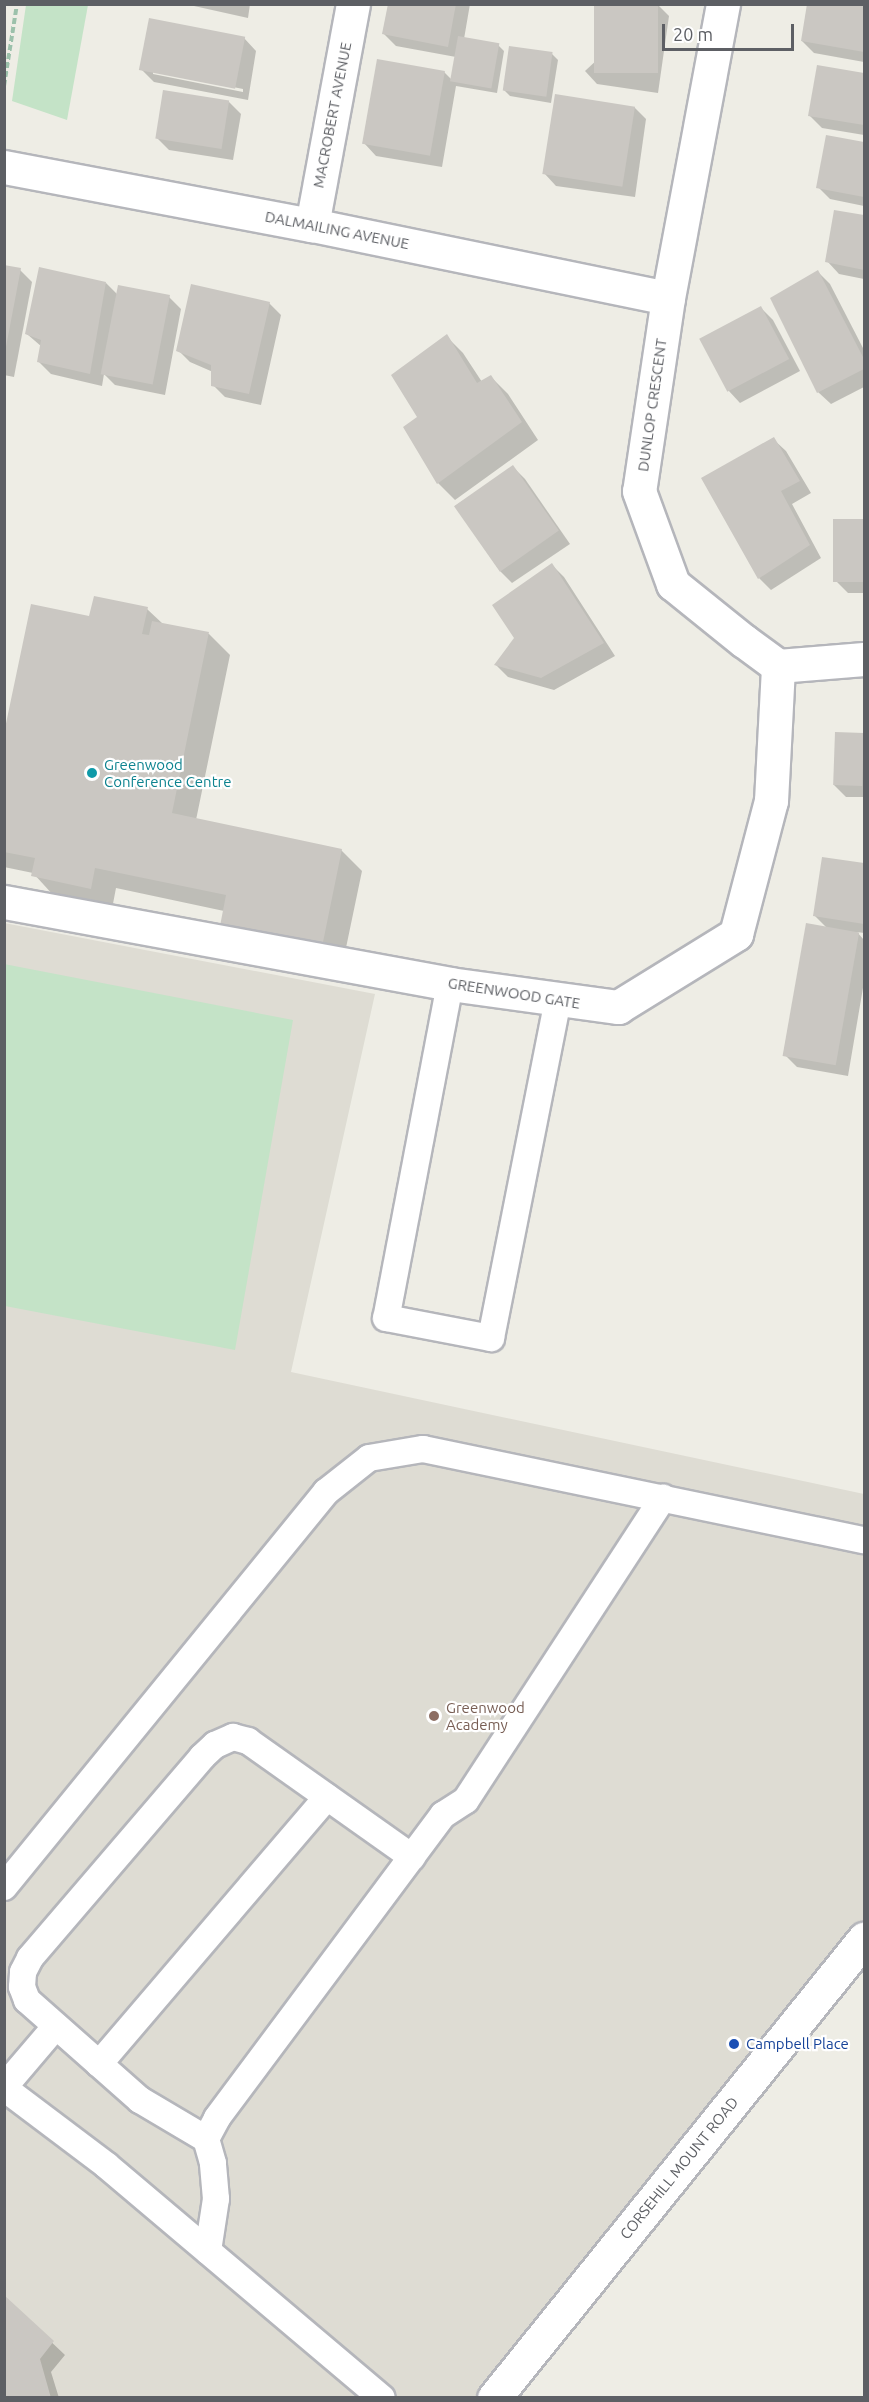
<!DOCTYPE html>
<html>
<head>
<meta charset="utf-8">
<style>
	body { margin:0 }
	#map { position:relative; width:869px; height:2402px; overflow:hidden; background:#eeede5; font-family:Ubuntu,sans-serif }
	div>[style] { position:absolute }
	.education>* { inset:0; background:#dedcd3 }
	.green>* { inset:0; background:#c4e3c7 }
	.shadow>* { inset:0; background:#0003 }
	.building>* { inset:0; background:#cac7c2; transform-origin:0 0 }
	.path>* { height:4px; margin-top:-2px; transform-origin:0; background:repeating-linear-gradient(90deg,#9cc1ab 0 6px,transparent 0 9px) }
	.roads { filter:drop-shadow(2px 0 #b5b6bb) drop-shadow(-2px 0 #b5b6bb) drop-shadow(0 2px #b5b6bb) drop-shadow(0 -2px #b5b6bb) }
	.service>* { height:26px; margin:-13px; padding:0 13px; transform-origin:13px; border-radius:13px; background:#fff }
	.minor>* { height:33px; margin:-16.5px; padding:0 16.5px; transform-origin:16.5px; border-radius:16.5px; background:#fff }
	.secondary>* { height:33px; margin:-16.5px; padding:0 16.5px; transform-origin:16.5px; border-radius:16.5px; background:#fff }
	.dots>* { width:16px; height:16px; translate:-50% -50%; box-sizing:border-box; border:3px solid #fff; border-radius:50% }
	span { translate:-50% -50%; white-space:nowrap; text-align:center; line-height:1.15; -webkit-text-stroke:4.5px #fff; paint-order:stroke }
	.street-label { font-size:15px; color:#5d5f64 }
	.culture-label { font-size:15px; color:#0d838f }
	.left { translate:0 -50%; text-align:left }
	.education-label { font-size:15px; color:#785e54 }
	.transit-label { font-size:15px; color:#164399 }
	.frame { position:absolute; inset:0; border:6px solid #5d5f64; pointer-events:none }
	.scale { position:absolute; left:662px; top:24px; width:132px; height:27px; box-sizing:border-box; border:3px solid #5d5f64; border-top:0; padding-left:8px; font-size:18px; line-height:21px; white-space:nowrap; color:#5d5f64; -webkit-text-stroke:4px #fff; paint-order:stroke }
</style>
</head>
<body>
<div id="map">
	<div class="education">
		<i style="clip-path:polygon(4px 923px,375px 994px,291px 1372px,864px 1494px,864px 1939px,494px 2397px,5px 2397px)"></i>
	</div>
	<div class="green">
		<i style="clip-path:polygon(26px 5px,88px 5px,67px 120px,12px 101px)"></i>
		<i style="clip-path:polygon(4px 964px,293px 1020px,235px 1350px,5px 1306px)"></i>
	</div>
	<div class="shadow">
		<i style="clip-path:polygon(185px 4px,250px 4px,248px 18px)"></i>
		<i style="clip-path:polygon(390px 4px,470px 4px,464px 39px,498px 45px,504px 51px,497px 93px,456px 86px,442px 167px,376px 156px,364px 143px,444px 72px,452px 80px,456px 57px,396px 46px,384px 34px)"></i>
		<i style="clip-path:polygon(657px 4px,669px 16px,658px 93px,597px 84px,585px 71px)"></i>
		<i style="clip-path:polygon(808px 4px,864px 4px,864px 62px,814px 53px,802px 41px)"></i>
		<i style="clip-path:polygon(evenodd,244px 38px,256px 51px,248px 100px,154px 82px,142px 70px,244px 38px,153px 71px,243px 89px,243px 92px,153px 74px,153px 71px)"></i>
		<i style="clip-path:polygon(552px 54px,558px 60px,551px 103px,510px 96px,504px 90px)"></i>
		<i style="clip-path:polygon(818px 67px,864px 75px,864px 135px,822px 128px,810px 116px)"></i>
		<i style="clip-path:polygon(229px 102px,241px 114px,233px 160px,169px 150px,157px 138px)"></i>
		<i style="clip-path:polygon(634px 107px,646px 119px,635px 197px,556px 186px,544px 173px)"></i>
		<i style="clip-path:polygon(827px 136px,864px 143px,864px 206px,830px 199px,818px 187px)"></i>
		<i style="clip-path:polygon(836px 211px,864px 217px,864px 279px,839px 274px,827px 261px)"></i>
		<i style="clip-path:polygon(4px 267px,20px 270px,32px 282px,14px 377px,4px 375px)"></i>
		<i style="clip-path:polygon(818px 272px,830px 284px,864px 350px,864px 387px,831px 404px,818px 392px)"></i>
		<i style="clip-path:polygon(106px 283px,118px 295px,169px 297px,181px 309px,165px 395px,115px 385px,104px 374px,102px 386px,51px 374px,39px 362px,42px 347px,27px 334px)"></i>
		<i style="clip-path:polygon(269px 303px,281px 315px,261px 405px,225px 397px,213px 385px,213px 372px,190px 362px,178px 350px)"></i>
		<i style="clip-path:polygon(761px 308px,773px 320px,800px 371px,740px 403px,728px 390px)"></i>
		<i style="clip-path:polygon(446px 336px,463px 353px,482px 382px,491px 377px,508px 394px,538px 440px,455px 500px,438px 483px,419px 418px)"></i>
		<i style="clip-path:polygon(773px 439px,786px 451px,811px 493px,792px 504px,821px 558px,771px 590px,759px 578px)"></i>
		<i style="clip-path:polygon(513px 467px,525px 479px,570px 544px,512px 583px,500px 571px,455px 506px)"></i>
		<i style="clip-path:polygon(864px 520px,864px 593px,848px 593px,836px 581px,835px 521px)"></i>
		<i style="clip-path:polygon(552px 565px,564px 577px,615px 656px,554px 690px,508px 677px,496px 665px,516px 638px)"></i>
		<i style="clip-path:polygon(147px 609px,163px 624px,209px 634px,230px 655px,196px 820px,341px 850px,362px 871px,342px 967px,224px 911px,116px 888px,112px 909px,54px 896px,33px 873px,4px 867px,4px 741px,90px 618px)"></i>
		<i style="clip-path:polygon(837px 733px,864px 734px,864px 797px,846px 797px,834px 785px)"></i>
		<i style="clip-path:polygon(823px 859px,864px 865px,864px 933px,857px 932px,864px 940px,864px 982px,848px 1076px,797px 1067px,785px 1055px,827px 928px,815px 916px)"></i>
		<i style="clip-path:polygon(4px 2297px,65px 2355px,51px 2372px,59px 2398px,4px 2398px)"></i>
	</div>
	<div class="building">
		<i style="clip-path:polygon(388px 4px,456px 4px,448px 47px,382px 34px)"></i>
		<i style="left:594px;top:4px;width:64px;height:69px"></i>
		<i style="clip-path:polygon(807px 4px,864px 4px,864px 52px,801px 41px)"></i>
		<i style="left:149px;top:18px;width:98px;height:53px;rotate:11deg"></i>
		<i style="left:458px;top:36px;width:42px;height:46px;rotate:10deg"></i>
		<i style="left:509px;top:46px;width:44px;height:45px;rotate:8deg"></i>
		<i style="left:377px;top:59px;width:69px;height:86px;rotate:10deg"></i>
		<i style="clip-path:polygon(817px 65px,864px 73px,864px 125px,808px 116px)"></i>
		<i style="left:163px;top:90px;width:67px;height:49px;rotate:9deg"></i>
		<i style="left:555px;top:94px;width:81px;height:81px;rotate:9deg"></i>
		<i style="clip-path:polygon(826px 135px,864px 142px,864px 197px,816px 188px)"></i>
		<i style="clip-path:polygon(834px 210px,864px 215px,864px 270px,825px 262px)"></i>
		<i style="clip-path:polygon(4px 265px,21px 268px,6px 347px,4px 347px)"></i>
		<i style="clip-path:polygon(39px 267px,106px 282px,90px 374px,37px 362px,41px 340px,25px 334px)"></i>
		<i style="clip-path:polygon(818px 270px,864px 359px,864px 369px,817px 393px,770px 298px)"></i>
		<i style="clip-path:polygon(191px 284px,270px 302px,249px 394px,211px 386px,211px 365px,176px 351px)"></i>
		<i style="left:118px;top:285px;width:53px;height:91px;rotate:11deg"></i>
		<i style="left:761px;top:306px;width:60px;height:70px;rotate:62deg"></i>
		<i style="clip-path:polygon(447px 334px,477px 383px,491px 375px,522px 422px,437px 484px,403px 427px,417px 417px,391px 375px)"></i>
		<i style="clip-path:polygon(774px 437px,800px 481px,781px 491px,810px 545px,758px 579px,701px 478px)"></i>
		<i style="left:513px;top:465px;width:80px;height:72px;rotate:55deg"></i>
		<i style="left:833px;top:519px;width:31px;height:63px"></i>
		<i style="clip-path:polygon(552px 563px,604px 643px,541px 678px,494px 665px,514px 638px,492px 605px)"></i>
		<i style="clip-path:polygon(94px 596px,148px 607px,142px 634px,149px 635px,152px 621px,209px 632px,172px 813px,342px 849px,322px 947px,220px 926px,226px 895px,95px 868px,91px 889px,31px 876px,35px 858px,4px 852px,4px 733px,31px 604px,89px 616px)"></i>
		<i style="left:835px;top:732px;width:29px;height:53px;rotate:2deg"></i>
		<i style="clip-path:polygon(822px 857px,864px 863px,864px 924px,813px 916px)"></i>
		<i style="left:806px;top:923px;width:54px;height:135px;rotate:10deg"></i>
		<i style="clip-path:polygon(4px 2295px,54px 2341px,40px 2359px,51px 2398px,4px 2398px)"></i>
	</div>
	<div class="path">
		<i style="left:4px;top:86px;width:83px;rotate:-81deg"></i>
	</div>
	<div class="roads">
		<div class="service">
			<i style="left:450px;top:984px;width:340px;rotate:100.8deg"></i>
			<i style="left:386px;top:1318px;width:107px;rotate:10.8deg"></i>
			<i style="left:491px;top:1338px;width:344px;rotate:-78.8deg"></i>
			<i style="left:4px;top:1887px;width:510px;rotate:-50.81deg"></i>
			<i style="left:326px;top:1492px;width:55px;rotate:-38.3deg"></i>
			<i style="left:369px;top:1458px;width:55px;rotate:-9.5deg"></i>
			<i style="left:423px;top:1449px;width:450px;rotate:11.7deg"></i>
			<i style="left:99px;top:2064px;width:351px;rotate:-49.5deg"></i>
			<i style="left:4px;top:2087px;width:80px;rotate:-49.6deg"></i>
			<i style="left:4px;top:2088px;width:128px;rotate:37deg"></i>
			<i style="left:106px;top:2165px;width:361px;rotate:40.2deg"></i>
			<i style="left:206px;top:2139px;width:24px;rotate:-62deg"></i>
			<i style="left:217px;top:2118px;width:378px;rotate:-53.3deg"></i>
			<i style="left:443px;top:1815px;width:27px;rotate:-33deg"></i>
			<i style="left:466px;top:1800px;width:361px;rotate:-56.9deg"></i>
			<i style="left:208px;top:2251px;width:53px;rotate:-81.3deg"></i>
			<i style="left:216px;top:2199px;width:36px;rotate:-95deg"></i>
			<i style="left:213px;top:2163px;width:25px;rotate:-106deg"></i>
			<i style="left:206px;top:2139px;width:77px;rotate:-149.4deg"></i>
			<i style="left:140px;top:2100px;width:151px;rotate:-138.5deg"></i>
			<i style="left:27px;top:2000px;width:14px;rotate:-111deg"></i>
			<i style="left:22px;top:1987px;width:15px;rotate:-86deg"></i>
			<i style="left:23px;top:1972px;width:16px;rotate:-63deg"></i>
			<i style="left:30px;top:1958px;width:265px;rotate:-49.4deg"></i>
			<i style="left:202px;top:1757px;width:18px;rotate:-43deg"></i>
			<i style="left:215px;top:1745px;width:20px;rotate:-24deg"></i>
			<i style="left:233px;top:1737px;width:16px;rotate:15deg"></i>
			<i style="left:248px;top:1741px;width:201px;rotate:35.3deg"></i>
		</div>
		<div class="minor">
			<i style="left:723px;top:4px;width:299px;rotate:100.6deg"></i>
			<i style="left:668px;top:298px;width:195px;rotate:98.5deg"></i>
			<i style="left:639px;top:491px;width:99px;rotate:69.9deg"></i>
			<i style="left:673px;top:584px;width:91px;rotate:38.8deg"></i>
			<i style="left:744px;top:641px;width:42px;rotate:36.3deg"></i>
			<i style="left:778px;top:666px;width:86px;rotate:-4.7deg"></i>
			<i style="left:4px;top:167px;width:313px;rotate:10.7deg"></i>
			<i style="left:312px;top:225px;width:363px;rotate:11.6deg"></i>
			<i style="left:312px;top:225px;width:225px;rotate:-79.5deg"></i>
			<i style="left:4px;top:902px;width:453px;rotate:10.4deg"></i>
			<i style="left:450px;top:984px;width:170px;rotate:7.8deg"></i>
			<i style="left:618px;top:1007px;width:139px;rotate:-31.7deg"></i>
			<i style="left:736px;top:934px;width:138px;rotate:-75.3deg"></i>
			<i style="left:771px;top:801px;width:135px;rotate:-87deg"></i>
		</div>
		<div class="secondary">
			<i style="left:494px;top:2398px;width:590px;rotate:-51.13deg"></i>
		</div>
	</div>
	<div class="dots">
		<i style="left:92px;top:773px;background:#0f9aa8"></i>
		<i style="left:434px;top:1716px;background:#8d6e63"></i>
		<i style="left:734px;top:2044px;background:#1a4fb4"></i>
	</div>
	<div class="street-label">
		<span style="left:332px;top:115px;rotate:-79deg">MACROBERT AVENUE</span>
		<span style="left:337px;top:230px;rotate:11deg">DALMAILING AVENUE</span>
		<span style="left:652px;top:405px;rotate:-82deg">DUNLOP CRESCENT</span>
		<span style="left:514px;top:993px;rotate:9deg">GREENWOOD GATE</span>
		<span style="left:679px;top:2168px;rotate:-51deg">CORSEHILL MOUNT ROAD</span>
	</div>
	<div class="culture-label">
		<span class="left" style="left:104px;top:773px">Greenwood<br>Conference Centre</span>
	</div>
	<div class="education-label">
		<span class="left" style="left:446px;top:1716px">Greenwood<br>Academy</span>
	</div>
	<div class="transit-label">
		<span class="left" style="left:746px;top:2044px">Campbell Place</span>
	</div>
	<div class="frame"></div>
	<div class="scale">20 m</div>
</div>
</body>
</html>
